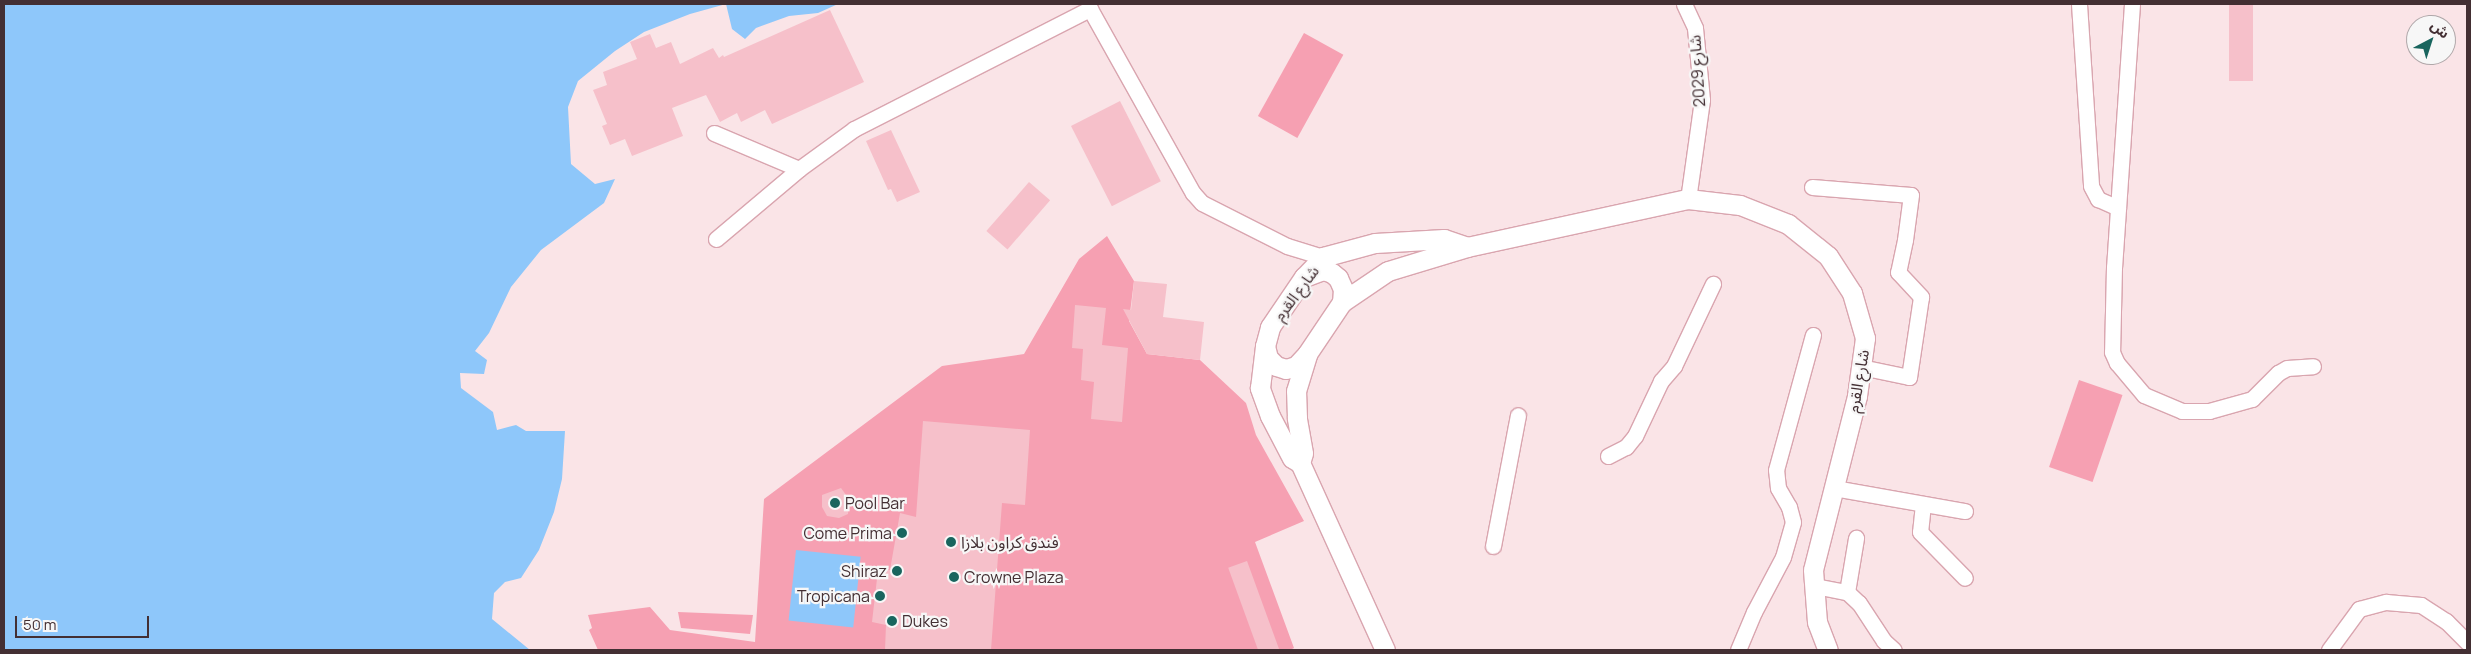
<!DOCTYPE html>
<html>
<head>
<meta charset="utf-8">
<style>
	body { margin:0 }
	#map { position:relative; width:2471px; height:654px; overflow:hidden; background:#fae4e7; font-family:Manrope,"Noto Sans Arabic",sans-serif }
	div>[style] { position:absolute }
	.green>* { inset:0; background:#f6a0b2; transform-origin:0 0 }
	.water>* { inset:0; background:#8ec7fa; transform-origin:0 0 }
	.building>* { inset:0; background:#f6c0ca; transform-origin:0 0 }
	.roads { filter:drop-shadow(1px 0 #d9a5af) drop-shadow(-1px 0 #d9a5af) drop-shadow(0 1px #d9a5af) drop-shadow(0 -1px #d9a5af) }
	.minor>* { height:15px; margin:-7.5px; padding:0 7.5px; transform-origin:7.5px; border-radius:7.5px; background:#fff }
	.tertiary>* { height:19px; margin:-9.5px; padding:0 9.5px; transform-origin:9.5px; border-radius:9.5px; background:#fff }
	.dots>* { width:14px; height:14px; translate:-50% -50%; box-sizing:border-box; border:2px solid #f7f7f7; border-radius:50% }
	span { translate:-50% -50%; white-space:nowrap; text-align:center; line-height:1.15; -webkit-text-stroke:4.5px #f7f7f7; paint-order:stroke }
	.street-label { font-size:16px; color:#432f33 }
	.poi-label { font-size:16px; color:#432f33 }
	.left { translate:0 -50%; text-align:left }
	.right { translate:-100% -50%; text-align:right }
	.frame { position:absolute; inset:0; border:5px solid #432f33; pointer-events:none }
	.north { position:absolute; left:2406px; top:15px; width:50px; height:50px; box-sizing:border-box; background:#f7f7f7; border:1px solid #afa7a9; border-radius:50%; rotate:40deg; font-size:14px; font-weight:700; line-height:20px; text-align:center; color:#432f33 }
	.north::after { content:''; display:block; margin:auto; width:18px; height:22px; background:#19655e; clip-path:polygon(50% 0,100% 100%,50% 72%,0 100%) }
	.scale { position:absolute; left:15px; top:616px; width:134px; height:22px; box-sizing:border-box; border:2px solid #432f33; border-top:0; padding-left:6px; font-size:15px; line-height:18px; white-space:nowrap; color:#432f33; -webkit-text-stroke:4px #f7f7f7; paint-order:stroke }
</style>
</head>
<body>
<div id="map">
	<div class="green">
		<i style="left:1304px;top:33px;width:45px;height:95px;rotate:29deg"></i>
		<i style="clip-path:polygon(1107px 236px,1134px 281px,1129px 321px,1147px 354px,1200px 360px,1246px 403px,1256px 435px,1304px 521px,1255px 542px,1294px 648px,1290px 650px,598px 650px,589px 630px,592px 628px,588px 615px,650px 607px,670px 630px,755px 642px,764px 499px,942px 366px,1024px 354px,1079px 259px)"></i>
		<i style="left:2079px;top:380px;width:46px;height:92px;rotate:19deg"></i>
		<i style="clip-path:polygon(678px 612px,753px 615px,750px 634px,681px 628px)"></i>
	</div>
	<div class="water">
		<i style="clip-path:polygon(4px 4px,838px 4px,818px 13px,789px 16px,756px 28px,745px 39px,732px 29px,726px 4px,690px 14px,644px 32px,615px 51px,578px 81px,568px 107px,571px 164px,595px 184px,615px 179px,604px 203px,541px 250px,511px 287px,489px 333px,475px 351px,487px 360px,484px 374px,460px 373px,461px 388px,493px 412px,497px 430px,516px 425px,526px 431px,565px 431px,562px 479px,554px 512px,539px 550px,521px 578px,505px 582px,494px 593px,492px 619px,530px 650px,4px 650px)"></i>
		<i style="left:796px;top:550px;width:65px;height:71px;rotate:6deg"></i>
	</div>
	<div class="building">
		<i style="left:2229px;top:4px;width:24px;height:77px"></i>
		<i style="clip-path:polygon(830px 10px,864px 82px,772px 124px,765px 110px,741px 122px,737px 113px,720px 122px,706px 95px,672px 108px,683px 136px,632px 156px,625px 139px,610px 145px,602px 126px,607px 124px,593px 90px,607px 85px,603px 72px,637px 59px,630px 42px,650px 34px,656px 48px,671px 42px,680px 64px,713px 48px,719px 58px,723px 55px,724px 57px)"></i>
		<i style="left:1120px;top:101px;width:90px;height:55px;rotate:63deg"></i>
		<i style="clip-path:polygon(891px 130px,920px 192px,897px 202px,891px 189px,888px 190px,866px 141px)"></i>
		<i style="left:1029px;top:182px;width:28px;height:65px;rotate:41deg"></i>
		<i style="clip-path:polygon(1134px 281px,1167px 284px,1163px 317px,1204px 322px,1200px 360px,1147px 354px,1123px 309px,1131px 310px)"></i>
		<i style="clip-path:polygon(1075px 305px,1106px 308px,1102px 345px,1128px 348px,1122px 422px,1091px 419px,1094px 382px,1081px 380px,1083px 349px,1072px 348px)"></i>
		<i style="clip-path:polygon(923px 421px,1030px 430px,1025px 505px,1002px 503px,991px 650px,885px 650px,886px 625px,872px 622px,878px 570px,890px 570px,900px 513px,916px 517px)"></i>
		<i style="clip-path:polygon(841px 488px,849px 499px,848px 514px,839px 518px,827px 516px,822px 507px,822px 495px)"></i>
		<i style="left:1247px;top:561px;width:95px;height:20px;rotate:70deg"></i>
	</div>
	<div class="roads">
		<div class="minor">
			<i style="left:1684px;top:4px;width:26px;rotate:65deg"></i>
			<i style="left:1695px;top:28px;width:72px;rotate:84.4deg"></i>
			<i style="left:1702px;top:100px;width:100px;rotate:98deg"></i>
			<i style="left:2079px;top:4px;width:182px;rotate:86.2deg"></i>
			<i style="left:2091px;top:186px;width:15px;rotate:62deg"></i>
			<i style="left:2098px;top:199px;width:22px;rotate:24deg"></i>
			<i style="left:2132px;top:4px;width:264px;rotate:93.9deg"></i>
			<i style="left:2114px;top:267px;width:85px;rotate:91.3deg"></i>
			<i style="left:2112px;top:352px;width:12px;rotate:66deg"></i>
			<i style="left:2117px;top:363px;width:42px;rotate:49.8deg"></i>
			<i style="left:2144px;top:395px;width:41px;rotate:22.8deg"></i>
			<i style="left:2182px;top:411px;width:27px"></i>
			<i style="left:2209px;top:411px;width:45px;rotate:-15.6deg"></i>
			<i style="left:2252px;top:399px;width:37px;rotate:-45deg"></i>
			<i style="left:2278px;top:373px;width:10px;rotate:-29deg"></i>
			<i style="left:2287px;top:368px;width:26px;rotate:-4deg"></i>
			<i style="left:714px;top:133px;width:92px;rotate:23deg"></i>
			<i style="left:799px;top:169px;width:68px;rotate:-36deg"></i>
			<i style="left:854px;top:129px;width:265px;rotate:-27deg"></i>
			<i style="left:1090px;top:9px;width:211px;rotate:60.8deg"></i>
			<i style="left:1193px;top:193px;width:13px;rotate:48deg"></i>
			<i style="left:1202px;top:203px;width:95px;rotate:26.8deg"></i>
			<i style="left:1287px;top:246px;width:38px;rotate:17deg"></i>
			<i style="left:1812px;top:187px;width:99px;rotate:4.6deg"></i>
			<i style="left:1911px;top:195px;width:45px;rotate:97.6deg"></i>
			<i style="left:1905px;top:240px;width:33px;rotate:102deg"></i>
			<i style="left:1898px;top:272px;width:34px;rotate:47deg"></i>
			<i style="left:1921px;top:297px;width:81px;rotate:98.5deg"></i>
			<i style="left:1909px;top:377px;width:49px;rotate:-168.2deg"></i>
			<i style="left:716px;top:239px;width:109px;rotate:-40.1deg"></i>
			<i style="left:1608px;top:456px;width:20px;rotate:-27deg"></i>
			<i style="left:1626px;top:447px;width:14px;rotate:-51deg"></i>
			<i style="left:1635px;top:436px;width:61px;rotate:-64.7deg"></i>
			<i style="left:1661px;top:381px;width:20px;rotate:-49deg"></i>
			<i style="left:1674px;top:366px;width:91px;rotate:-64.6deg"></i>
			<i style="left:1834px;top:488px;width:133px;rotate:10deg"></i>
			<i style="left:1923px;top:504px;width:28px;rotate:96deg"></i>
			<i style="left:1920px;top:532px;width:64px;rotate:45.6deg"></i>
			<i style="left:1493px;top:546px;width:133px;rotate:-79.2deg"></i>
			<i style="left:1815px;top:586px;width:33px;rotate:11deg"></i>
			<i style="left:1847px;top:592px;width:16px;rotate:43deg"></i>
			<i style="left:1859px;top:603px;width:45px;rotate:56.7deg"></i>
			<i style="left:1884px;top:641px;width:13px;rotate:42deg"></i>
			<i style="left:1847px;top:592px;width:55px;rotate:-80.5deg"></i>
			<i style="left:1738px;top:650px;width:41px;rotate:-67.2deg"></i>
			<i style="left:1754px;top:612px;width:62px;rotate:-62.2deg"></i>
			<i style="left:1783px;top:557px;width:36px;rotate:-74deg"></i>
			<i style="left:1793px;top:522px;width:16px;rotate:-105deg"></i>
			<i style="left:1789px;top:507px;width:22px;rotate:-120deg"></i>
			<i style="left:1778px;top:488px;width:18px;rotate:-96deg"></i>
			<i style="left:1776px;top:470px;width:140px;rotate:-74.7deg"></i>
			<i style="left:2329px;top:650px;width:51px;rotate:-53.8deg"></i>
			<i style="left:2359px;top:609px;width:28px;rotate:-15deg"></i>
			<i style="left:2386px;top:602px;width:35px;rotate:5deg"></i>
			<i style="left:2421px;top:605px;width:30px;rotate:33deg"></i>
			<i style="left:2446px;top:621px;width:30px;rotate:45deg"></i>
		</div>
		<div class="tertiary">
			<i style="left:1304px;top:277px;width:20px;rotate:-20deg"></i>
			<i style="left:1323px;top:270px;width:9px;rotate:18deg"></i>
			<i style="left:1332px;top:273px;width:8px;rotate:40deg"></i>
			<i style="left:1338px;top:278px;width:12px;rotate:66deg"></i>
			<i style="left:1343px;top:289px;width:13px;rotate:94deg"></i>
			<i style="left:1265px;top:346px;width:12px;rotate:76deg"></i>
			<i style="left:1268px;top:358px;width:11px;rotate:45deg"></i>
			<i style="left:1276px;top:366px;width:10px;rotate:17deg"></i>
			<i style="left:1286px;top:369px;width:10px;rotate:-17deg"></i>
			<i style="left:1296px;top:366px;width:16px;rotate:-47deg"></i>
			<i style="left:1300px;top:463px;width:10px;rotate:-73deg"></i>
			<i style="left:1303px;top:453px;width:36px;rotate:-100deg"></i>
			<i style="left:1297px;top:418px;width:27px;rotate:-92deg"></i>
			<i style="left:1296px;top:391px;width:39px;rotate:-73deg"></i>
			<i style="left:1307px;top:354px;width:63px;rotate:-56.1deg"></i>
			<i style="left:1342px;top:302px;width:55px;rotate:-34deg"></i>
			<i style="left:1388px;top:271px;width:83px;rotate:-16.9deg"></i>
			<i style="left:1467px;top:247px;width:226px;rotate:-12.3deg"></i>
			<i style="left:1688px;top:199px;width:52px;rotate:6.6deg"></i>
			<i style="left:1740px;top:205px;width:52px;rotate:21.6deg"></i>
			<i style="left:1788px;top:224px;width:51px;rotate:38.7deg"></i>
			<i style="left:1828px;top:256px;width:44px;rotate:57deg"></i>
			<i style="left:1852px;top:293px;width:47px;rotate:73.9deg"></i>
			<i style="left:1865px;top:338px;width:59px;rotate:97.9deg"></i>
			<i style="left:1857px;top:396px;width:179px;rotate:104.2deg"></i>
			<i style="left:1813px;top:570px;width:52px;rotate:85.6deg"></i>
			<i style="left:1817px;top:622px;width:30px;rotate:69deg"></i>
			<i style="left:1385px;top:650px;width:205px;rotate:-114.4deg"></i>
			<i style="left:1300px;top:463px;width:9px;rotate:-148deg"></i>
			<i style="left:1292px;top:458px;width:47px;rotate:-117.6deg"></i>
			<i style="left:1270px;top:416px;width:30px;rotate:-110deg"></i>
			<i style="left:1260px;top:388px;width:42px;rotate:-83.2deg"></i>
			<i style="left:1265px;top:346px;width:20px;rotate:-75deg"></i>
			<i style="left:1270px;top:327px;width:60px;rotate:-55.8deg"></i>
			<i style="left:1304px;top:277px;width:28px;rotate:-46deg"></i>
			<i style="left:1323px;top:257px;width:54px;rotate:-15.1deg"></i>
			<i style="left:1375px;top:243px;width:69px;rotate:-3.3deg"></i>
			<i style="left:1444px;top:239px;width:24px;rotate:19deg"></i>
		</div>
	</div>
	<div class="dots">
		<i style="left:835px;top:503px;background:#19655e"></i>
		<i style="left:902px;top:533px;background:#19655e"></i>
		<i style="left:951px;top:542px;background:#19655e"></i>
		<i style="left:897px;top:571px;background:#19655e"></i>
		<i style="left:954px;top:577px;background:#19655e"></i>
		<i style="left:880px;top:596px;background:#19655e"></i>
		<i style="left:892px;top:621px;background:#19655e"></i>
	</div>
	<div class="street-label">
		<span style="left:1697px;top:71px;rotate:-94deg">2029 شارع</span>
		<span style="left:1296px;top:293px;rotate:-53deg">شارع القرم</span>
		<span style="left:1858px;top:381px;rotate:-80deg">شارع القرم</span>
	</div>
	<div class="poi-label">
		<span class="left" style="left:845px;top:503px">Pool Bar</span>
		<span class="right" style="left:892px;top:533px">Come Prima</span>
		<span class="left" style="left:961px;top:542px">فندق كراون بلازا</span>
		<span class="right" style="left:887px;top:571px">Shiraz</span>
		<span class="left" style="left:964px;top:577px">Crowne Plaza</span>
		<span class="right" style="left:870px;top:596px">Tropicana</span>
		<span class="left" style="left:902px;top:621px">Dukes</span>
	</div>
	<div class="frame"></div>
	<div class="north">ش</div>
	<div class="scale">50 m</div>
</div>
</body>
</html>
